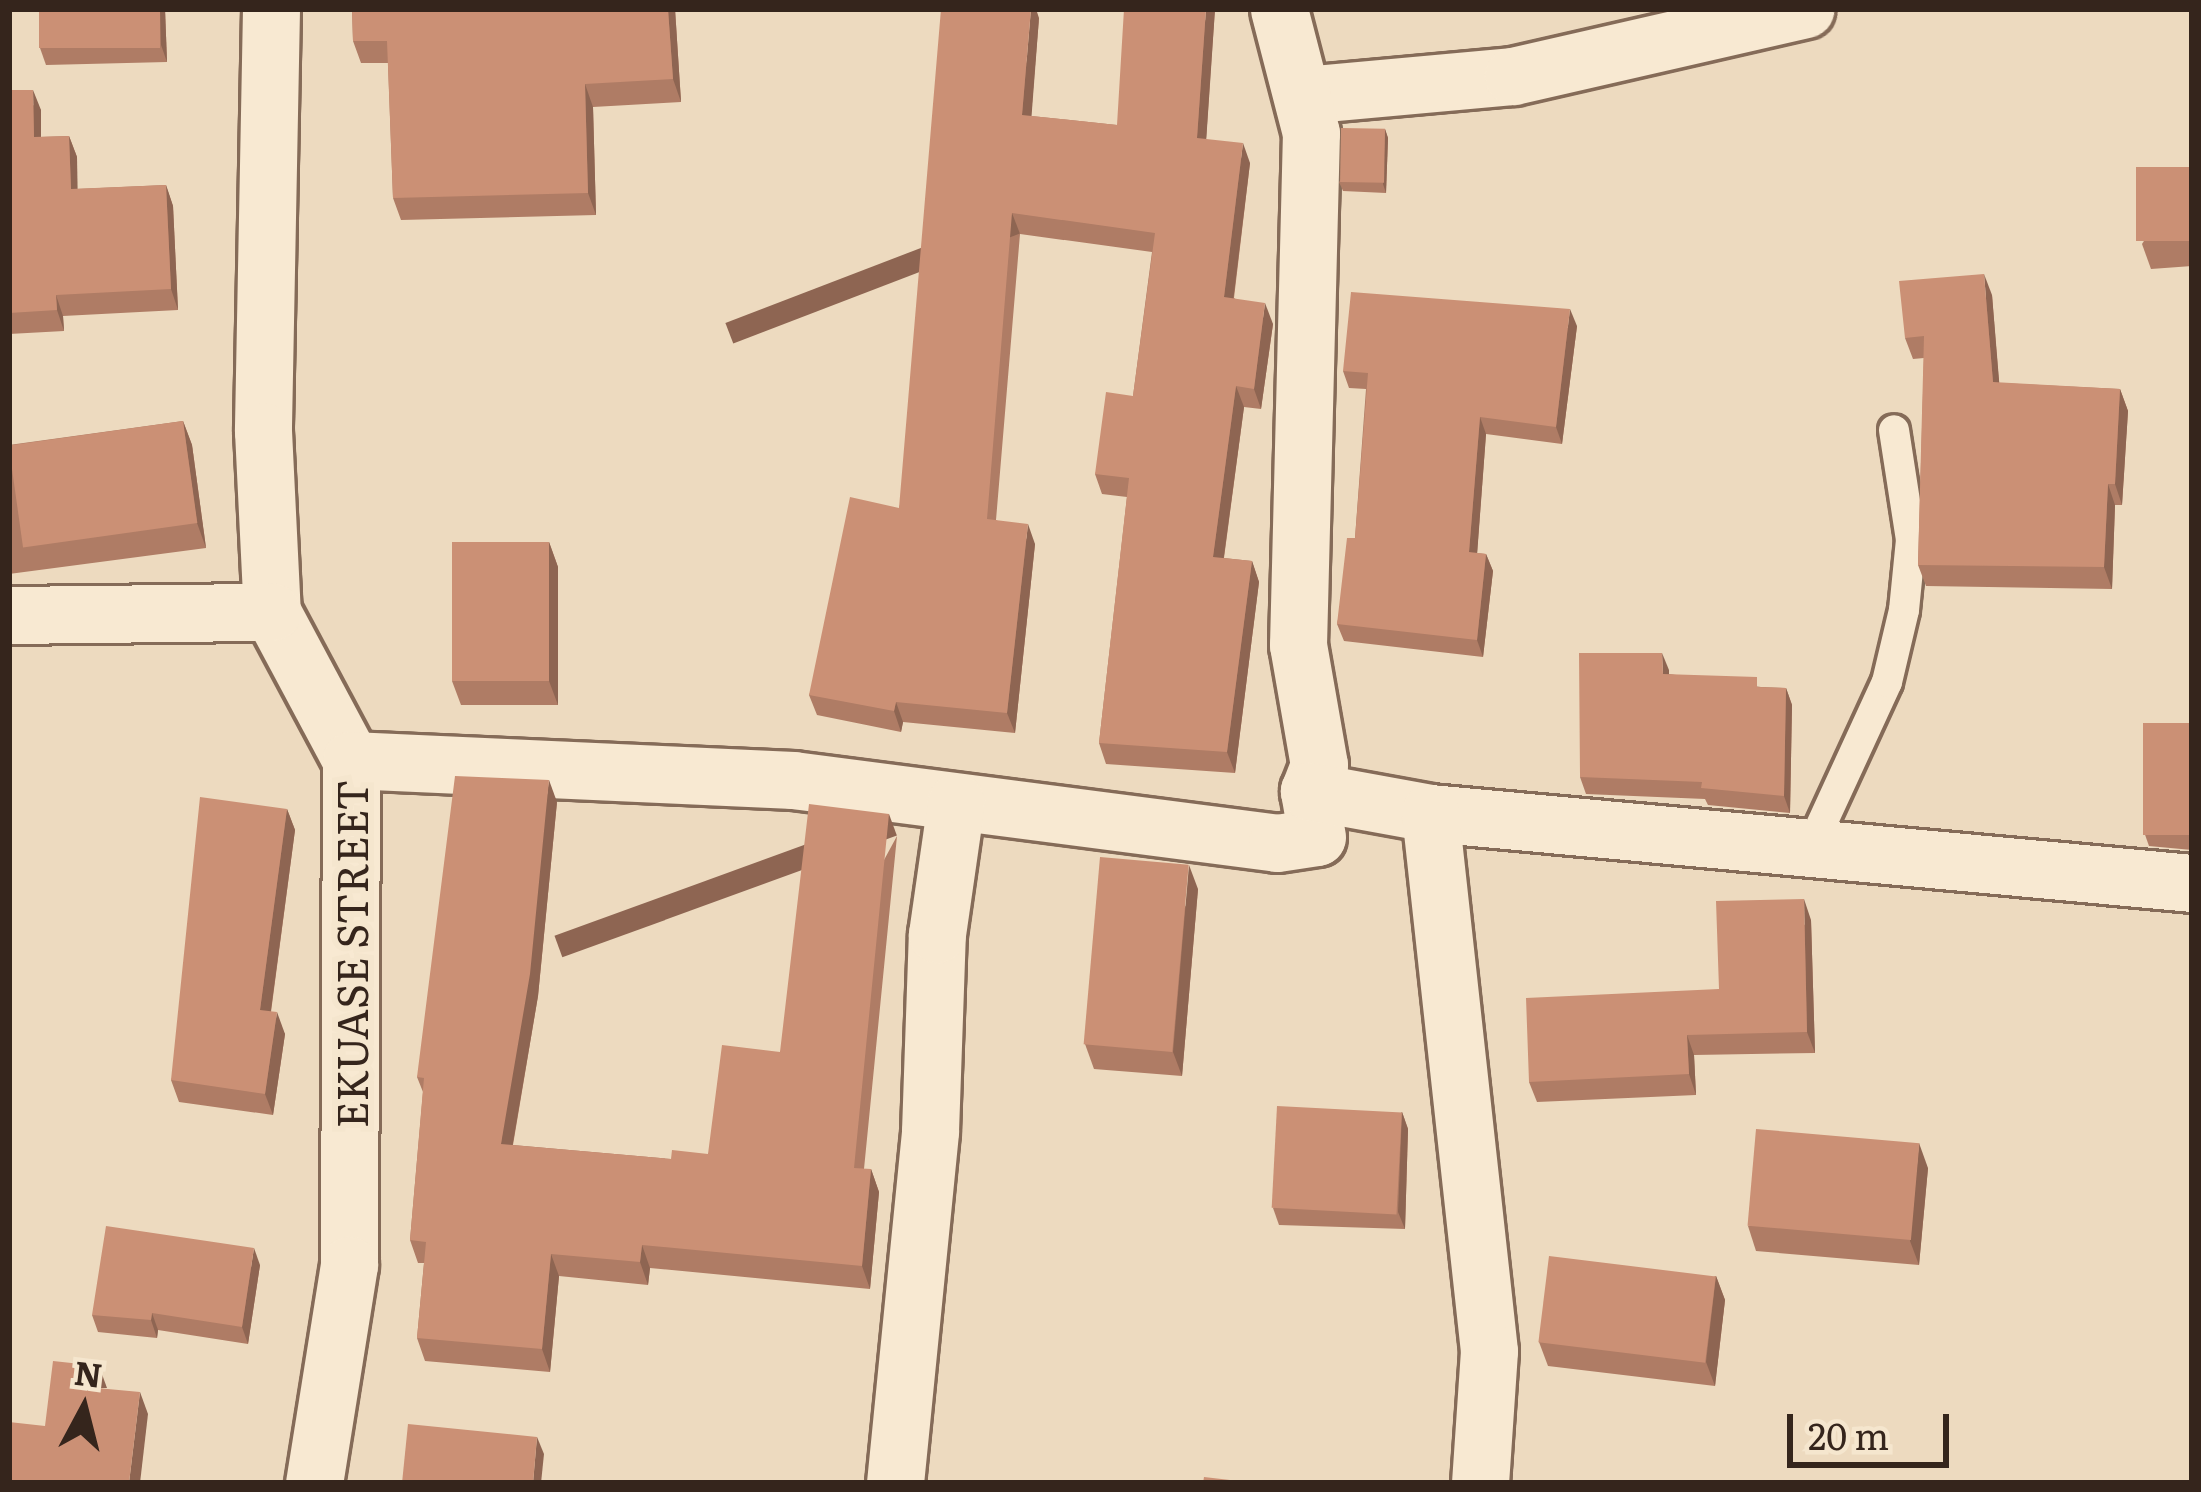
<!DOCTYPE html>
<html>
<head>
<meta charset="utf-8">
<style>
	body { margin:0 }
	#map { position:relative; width:2201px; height:1492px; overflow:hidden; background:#eddabf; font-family:Literata,serif }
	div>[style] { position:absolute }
	.roads { filter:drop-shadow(3px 0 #856b58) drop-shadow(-3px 0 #856b58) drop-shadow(0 3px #856b58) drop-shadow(0 -3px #856b58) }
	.lane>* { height:30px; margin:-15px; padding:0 15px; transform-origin:15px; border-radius:15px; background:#f8e9d2 }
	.street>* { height:57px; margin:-28.5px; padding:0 28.5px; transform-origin:28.5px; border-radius:28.5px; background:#f8e9d2 }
	.wall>* { inset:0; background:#af7c65 }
	.shaded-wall>* { inset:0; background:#8e6552; transform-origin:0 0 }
	.building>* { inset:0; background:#cb9075; transform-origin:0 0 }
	span { translate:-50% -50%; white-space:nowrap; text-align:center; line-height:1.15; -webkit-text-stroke:12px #f5e6ce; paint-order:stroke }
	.street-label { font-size:42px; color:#35251c }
	.frame { position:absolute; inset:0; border:12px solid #35251c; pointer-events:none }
	.north { position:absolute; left:24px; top:1348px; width:120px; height:120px; -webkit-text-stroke:9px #f5e6ce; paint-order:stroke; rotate:7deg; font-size:33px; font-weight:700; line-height:48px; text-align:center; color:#35251c }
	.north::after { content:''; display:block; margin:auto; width:42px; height:54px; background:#35251c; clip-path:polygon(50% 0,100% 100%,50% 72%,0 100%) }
	.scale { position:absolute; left:1787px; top:1414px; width:162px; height:54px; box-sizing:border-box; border:6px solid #35251c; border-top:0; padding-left:15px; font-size:36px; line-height:42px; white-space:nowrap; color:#35251c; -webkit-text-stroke:9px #f5e6ce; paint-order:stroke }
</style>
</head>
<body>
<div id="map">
	<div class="roads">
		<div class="lane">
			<i style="left:1812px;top:845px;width:179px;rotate:-65.3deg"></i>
			<i style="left:1887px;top:682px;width:74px;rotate:-76.7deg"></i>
			<i style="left:1904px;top:610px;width:70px;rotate:-84.3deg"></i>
			<i style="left:1911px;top:540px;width:111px;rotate:-98.8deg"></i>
		</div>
		<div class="street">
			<i style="left:271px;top:9px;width:422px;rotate:91.1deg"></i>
			<i style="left:263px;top:431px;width:181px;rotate:87.2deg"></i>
			<i style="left:272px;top:612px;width:168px;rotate:61.9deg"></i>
			<i style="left:351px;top:760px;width:505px;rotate:90.23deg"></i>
			<i style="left:349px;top:1265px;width:221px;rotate:99.1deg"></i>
			<i style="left:1303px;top:95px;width:211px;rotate:-5.2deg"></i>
			<i style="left:1513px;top:76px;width:300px;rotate:-12.9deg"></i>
			<i style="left:9px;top:615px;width:263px;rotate:-0.7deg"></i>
			<i style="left:351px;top:760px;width:442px;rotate:2.6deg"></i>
			<i style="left:793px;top:780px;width:488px;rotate:7.4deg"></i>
			<i style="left:1277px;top:843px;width:40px;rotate:-8.5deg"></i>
			<i style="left:1317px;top:837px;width:47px;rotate:-99.9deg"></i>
			<i style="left:1309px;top:791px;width:28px;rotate:-69deg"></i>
			<i style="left:1319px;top:765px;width:122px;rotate:-99.9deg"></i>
			<i style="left:1298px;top:645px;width:512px;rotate:-88.55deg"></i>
			<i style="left:1311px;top:133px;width:128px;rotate:-104.5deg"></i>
			<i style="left:1309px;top:791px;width:123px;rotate:10.3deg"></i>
			<i style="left:1430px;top:813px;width:765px;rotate:5.25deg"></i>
			<i style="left:1430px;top:813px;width:541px;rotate:83.74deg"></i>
			<i style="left:1489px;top:1351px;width:132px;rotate:93.9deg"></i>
			<i style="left:895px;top:1483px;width:354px;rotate:-84.3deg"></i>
			<i style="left:930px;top:1131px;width:197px;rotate:-88deg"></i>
			<i style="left:937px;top:934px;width:133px;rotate:-81.8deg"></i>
		</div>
	</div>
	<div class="wall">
		<i style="clip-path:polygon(39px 9px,165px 9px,167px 62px,46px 65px,40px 48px)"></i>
		<i style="clip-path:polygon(352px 9px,675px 9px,681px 102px,593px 107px,596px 215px,401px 220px,393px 198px,388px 63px,361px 63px,353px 41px)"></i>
		<i style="clip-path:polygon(1215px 9px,1206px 139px,1250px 163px,1234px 298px,1273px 324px,1261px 409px,1244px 407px,1224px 558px,1252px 561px,1259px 582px,1235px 773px,1106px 764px,1099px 743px,1127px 497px,1102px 494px,1095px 474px,1133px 396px,1152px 252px,1020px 234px,996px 520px,1035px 544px,1015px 733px,903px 722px,901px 732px,817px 715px,809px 695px,899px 508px,1039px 18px,1031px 116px,1117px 125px)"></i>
		<i style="clip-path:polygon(9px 90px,41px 110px,41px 137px,69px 136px,77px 157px,77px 189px,166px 185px,173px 206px,178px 310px,63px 316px,64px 331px,9px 334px)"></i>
		<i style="clip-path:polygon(1385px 129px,1388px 138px,1386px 193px,1343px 191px,1339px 182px)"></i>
		<i style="clip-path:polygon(2192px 167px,2192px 266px,2151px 269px,2142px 244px)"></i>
		<i style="clip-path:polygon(1992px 295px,1999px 383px,2120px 389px,2128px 411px,2122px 505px,2115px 505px,2112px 589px,1926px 586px,1918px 565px,1924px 358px,1913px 359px,1905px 338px)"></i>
		<i style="clip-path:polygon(1577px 326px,1562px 444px,1486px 434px,1477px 553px,1486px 554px,1493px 571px,1483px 657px,1344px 641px,1337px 624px,1355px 538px,1366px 389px,1349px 388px,1343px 371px)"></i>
		<i style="clip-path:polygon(183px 421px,192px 445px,206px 548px,9px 574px,9px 445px)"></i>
		<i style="clip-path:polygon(549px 542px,558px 567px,558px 705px,461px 705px,452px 681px)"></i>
		<i style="clip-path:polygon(1669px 670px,1669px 674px,1761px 687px,1786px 688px,1792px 705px,1790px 813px,1708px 805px,1705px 799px,1586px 794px,1580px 777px)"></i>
		<i style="clip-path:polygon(2192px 723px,2192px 850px,2149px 846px,2143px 829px)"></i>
		<i style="clip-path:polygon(557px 802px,538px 996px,513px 1145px,671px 1159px,708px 1154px,780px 1052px,897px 836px,864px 1169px,871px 1169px,879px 1192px,870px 1289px,650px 1268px,648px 1285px,559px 1276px,550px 1372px,425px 1361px,417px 1338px,424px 1263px,418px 1263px,410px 1240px,423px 1092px,417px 1077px)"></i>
		<i style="clip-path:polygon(287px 809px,295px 830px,271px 1012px,285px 1034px,273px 1115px,179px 1102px,171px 1080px)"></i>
		<i style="clip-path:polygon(1198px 889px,1182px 1076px,1094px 1069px,1085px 1044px)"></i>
		<i style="clip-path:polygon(1811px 920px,1815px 1053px,1694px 1055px,1696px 1095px,1537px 1102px,1529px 1082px,1719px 989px)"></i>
		<i style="clip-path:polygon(1402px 1112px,1408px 1129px,1405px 1229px,1279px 1225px,1273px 1208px)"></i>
		<i style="clip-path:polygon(1928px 1168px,1919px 1265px,1756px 1251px,1748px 1226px)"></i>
		<i style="clip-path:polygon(260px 1265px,248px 1344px,158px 1330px,157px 1338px,98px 1332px,92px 1315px)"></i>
		<i style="clip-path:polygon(1716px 1276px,1725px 1300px,1715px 1386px,1548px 1366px,1539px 1342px)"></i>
	</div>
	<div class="shaded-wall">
		<i style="clip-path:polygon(160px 9px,165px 9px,167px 62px,161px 45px)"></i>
		<i style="clip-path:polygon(668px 9px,675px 9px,681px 102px,673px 79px)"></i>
		<i style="clip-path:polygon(1031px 9px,1036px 9px,1039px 18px,1030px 136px,1022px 115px)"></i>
		<i style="clip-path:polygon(1206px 9px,1215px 9px,1205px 158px,1197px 138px)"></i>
		<i style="clip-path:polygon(585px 84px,593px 107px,596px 215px,588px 193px)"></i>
		<i style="clip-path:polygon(33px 90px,41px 110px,41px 158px,34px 137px)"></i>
		<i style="clip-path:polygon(1385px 129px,1388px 138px,1386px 193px,1383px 184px)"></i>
		<i style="clip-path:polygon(69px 136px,77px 157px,78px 210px,71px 189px)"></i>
		<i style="clip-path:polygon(1243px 143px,1250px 163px,1231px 318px,1224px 297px)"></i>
		<i style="clip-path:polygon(166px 185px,173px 206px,178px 310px,171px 289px)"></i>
		<i style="left:1012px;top:213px;width:22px;height:307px;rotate:69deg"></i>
		<i style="clip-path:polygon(1984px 274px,1992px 295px,2001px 404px,1993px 382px)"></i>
		<i style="clip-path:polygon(56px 295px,63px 316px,64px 331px,57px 310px)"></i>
		<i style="clip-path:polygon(1265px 303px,1273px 324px,1261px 409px,1254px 389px)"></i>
		<i style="clip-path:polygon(1570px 309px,1577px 326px,1562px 444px,1556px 427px)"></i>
		<i style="clip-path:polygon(1236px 386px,1244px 407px,1221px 578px,1213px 557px)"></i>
		<i style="clip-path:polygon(2120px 389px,2128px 411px,2122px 505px,2115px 484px)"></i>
		<i style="clip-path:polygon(1480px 417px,1486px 434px,1476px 569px,1469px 552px)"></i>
		<i style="clip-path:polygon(183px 421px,192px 445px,206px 548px,197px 523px)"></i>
		<i style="clip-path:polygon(2108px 484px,2115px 505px,2112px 589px,2104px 567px)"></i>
		<i style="clip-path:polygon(1028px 524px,1035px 544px,1015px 733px,1007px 713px)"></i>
		<i style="clip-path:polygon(549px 542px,558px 567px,558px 705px,549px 681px)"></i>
		<i style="clip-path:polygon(1486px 554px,1493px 571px,1483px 657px,1477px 640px)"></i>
		<i style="clip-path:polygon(1252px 561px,1259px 582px,1235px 773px,1227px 752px)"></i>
		<i style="clip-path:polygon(1662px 653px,1669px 670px,1669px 691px,1663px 674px)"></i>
		<i style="clip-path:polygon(1786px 688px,1792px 705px,1790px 813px,1784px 796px)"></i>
		<i style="clip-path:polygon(896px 702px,903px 722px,901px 732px,894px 711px)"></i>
		<i style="clip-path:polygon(549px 780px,557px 802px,538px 996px,509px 1166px,501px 1144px)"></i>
		<i style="clip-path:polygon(287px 809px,295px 830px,268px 1032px,260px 1010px)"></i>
		<i style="left:889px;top:814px;width:23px;height:356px;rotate:70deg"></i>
		<i style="clip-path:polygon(1189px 865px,1198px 889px,1182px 1076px,1173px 1052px)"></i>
		<i style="clip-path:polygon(1804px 899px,1811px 920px,1815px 1053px,1807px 1032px)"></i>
		<i style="clip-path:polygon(277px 1012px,285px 1034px,273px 1115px,265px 1094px)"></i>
		<i style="clip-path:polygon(1687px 1035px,1694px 1055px,1696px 1095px,1689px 1074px)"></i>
		<i style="clip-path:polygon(1402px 1112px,1408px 1129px,1405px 1229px,1398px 1212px)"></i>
		<i style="clip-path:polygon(1919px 1143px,1928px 1168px,1919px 1265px,1910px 1241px)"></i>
		<i style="clip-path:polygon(871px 1169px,879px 1192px,870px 1289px,862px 1266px)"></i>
		<i style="clip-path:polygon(642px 1245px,650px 1268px,648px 1285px,640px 1262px)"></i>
		<i style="clip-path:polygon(254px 1248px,260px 1265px,248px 1344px,242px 1327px)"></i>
		<i style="clip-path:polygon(551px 1254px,559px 1276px,550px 1372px,542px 1349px)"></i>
		<i style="clip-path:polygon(1716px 1276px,1725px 1300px,1715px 1386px,1706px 1362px)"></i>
		<i style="clip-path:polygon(152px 1313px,158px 1330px,157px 1338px,151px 1320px)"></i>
		<i style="clip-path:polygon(99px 1366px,107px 1388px,97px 1388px)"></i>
		<i style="clip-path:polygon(140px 1392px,148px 1414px,140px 1483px,129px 1483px)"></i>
		<i style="clip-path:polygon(537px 1437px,544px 1454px,541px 1483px,533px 1483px)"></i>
	</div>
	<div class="building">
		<i style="left:39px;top:9px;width:121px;height:39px"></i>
		<i style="clip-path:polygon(352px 9px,668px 9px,673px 79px,585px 84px,588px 193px,393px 198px,387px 41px,353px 41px)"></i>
		<i style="clip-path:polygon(941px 9px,1031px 9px,1022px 115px,1117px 125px,1124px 9px,1206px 9px,1197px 138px,1243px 143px,1224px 297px,1265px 303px,1254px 389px,1236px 386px,1213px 557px,1252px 561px,1227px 752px,1099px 743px,1129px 478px,1095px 474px,1106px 392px,1133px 396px,1155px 233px,1012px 213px,987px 519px,1028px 524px,1007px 713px,896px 702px,894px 711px,809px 695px,850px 497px,899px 508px)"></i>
		<i style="clip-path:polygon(9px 90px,33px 90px,34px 137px,69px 136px,71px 189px,166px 185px,171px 289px,56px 295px,57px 310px,9px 313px)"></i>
		<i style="left:1341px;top:128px;width:44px;height:54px;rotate:1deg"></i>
		<i style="left:2192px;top:167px;width:74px;height:56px;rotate:90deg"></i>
		<i style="clip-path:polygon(1984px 274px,1993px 382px,2120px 389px,2115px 484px,2108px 484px,2104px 567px,1918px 565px,1924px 336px,1905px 338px,1899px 281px)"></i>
		<i style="clip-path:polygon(1351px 292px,1570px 309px,1556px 427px,1480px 417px,1469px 552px,1486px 554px,1477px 640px,1337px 624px,1347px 538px,1355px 538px,1368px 373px,1343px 371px)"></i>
		<i style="left:183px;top:421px;width:103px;height:176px;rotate:82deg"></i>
		<i style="left:452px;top:542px;width:97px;height:139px"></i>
		<i style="clip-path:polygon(1579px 653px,1662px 653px,1663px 674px,1757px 677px,1757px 687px,1786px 688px,1784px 796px,1701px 788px,1702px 782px,1580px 777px)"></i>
		<i style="left:2192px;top:723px;width:112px;height:49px;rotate:90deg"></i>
		<i style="clip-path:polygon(455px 776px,549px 780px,530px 974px,501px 1144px,671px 1159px,672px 1150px,708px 1154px,722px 1045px,780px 1052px,809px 804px,889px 814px,854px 1168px,871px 1169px,862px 1266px,642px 1245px,640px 1262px,551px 1254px,542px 1349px,417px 1338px,426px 1242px,410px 1240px,424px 1078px,417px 1077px)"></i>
		<i style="clip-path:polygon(200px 797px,287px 809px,260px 1010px,277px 1012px,265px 1094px,171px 1080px)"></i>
		<i style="left:1100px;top:857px;width:89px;height:188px;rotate:5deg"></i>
		<i style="clip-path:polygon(1804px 899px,1807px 1032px,1687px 1035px,1689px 1074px,1529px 1082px,1526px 998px,1719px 989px,1716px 901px)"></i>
		<i style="left:1277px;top:1106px;width:125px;height:102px;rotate:3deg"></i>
		<i style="left:1756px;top:1129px;width:164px;height:97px;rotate:5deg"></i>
		<i style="clip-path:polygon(106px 1226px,254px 1248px,242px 1327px,152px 1313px,151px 1320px,92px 1315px)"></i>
		<i style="left:1549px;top:1256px;width:168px;height:87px;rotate:7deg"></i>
		<i style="clip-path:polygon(53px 1361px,99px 1366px,97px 1388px,140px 1392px,129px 1483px,9px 1483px,9px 1422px,45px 1426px)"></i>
		<i style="clip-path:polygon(408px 1424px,537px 1437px,533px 1483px,402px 1483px)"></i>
		<i style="clip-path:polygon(1204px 1477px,1256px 1483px,1203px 1483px)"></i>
	</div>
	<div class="street-label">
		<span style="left:350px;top:954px;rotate:-90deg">EKUASE STREET</span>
	</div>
	<div class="frame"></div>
	<div class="north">N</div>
	<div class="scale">20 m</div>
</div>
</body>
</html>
